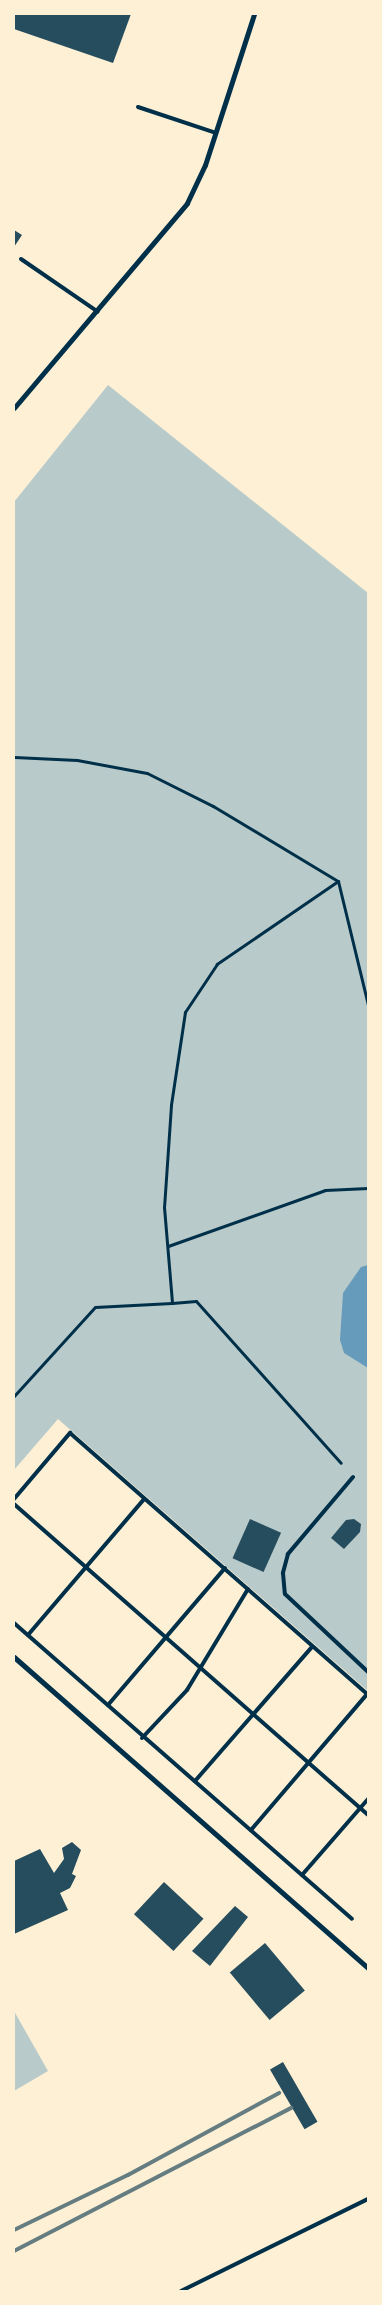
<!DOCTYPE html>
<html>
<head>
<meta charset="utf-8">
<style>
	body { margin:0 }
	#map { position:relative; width:382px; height:2305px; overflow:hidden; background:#fdf0d5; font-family:"Titillium Web",sans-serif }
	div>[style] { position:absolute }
	.green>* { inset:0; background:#b9caca }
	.water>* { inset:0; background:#669bbc }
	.building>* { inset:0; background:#264d5e; transform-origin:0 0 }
	.path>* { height:3px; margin:-1.5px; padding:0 1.5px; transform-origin:1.5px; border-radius:1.5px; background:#003049 }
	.service>* { height:4px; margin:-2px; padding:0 2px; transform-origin:2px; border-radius:2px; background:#003049 }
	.minor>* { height:5px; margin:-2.5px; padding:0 2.5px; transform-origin:2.5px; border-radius:2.5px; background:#003049 }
	.rail>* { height:4px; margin:-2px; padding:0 2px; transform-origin:2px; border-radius:2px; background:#657d81 }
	span { translate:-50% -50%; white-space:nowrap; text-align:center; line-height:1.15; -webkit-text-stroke:4.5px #fdf0d5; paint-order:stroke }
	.frame { position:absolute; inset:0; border:15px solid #fdf0d5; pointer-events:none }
</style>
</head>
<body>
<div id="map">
	<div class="green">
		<i style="clip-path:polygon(108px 385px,368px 593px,368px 1691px,58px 1419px,14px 1470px,14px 502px)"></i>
		<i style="clip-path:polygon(14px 2011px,48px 2071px,14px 2091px)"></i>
	</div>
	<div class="water">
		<i style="clip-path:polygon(368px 1265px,368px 1368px,344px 1353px,340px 1340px,343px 1293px,361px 1267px)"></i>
	</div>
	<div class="building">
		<i style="clip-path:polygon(14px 14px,131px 14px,113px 63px,14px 29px)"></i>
		<i style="clip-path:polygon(14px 230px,22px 235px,14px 247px)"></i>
		<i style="left:250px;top:1519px;width:34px;height:43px;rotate:24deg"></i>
		<i style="clip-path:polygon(354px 1519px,361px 1524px,360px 1532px,344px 1549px,331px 1538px,346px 1520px)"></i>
		<i style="clip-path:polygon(72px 1842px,81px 1850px,72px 1874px,76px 1876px,70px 1888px,60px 1893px,68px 1910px,14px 1934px,14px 1861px,40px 1849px,54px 1873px,64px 1859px,62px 1848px)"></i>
		<i style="left:164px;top:1882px;width:54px;height:44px;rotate:43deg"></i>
		<i style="clip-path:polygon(235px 1906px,248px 1917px,210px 1966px,192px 1951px)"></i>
		<i style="left:265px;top:1943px;width:62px;height:46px;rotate:50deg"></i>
		<i style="left:283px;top:2062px;width:69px;height:15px;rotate:60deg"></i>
	</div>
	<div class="path">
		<i style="left:14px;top:757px;width:63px;rotate:2.7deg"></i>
		<i style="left:77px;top:760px;width:71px;rotate:10.5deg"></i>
		<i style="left:147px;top:773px;width:74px;rotate:26.6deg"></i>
		<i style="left:213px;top:806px;width:146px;rotate:31deg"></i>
		<i style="left:338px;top:881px;width:147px;rotate:145.6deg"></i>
		<i style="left:217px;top:964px;width:58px;rotate:123.7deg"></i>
		<i style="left:185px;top:1012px;width:94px;rotate:98.6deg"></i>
		<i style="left:171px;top:1105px;width:102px;rotate:93.9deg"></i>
		<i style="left:164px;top:1207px;width:96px;rotate:85.2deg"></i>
		<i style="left:172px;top:1303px;width:24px;rotate:-5deg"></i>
		<i style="left:196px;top:1301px;width:217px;rotate:48.2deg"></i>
		<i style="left:338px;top:881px;width:128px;rotate:76.4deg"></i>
		<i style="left:168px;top:1246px;width:167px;rotate:-19.6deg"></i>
		<i style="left:325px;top:1190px;width:43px;rotate:-2.7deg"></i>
		<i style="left:14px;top:1396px;width:120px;rotate:-47.7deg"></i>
		<i style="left:95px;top:1307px;width:77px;rotate:-3deg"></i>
	</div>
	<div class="service">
		<i style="left:138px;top:107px;width:82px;rotate:18.4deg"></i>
		<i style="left:21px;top:259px;width:93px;rotate:34.5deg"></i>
		<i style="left:353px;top:1477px;width:101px;rotate:130.2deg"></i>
		<i style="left:288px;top:1554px;width:20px;rotate:105deg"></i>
		<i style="left:283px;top:1573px;width:21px;rotate:85deg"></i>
		<i style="left:285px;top:1594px;width:114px;rotate:43.2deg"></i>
		<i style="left:14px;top:1499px;width:87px;rotate:-49.7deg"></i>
		<i style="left:70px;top:1433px;width:397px;rotate:41.3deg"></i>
		<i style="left:14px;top:1504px;width:471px;rotate:41.3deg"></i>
		<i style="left:14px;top:1623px;width:449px;rotate:41.2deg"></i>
		<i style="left:28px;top:1635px;width:179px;rotate:-49.5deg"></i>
		<i style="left:108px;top:1705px;width:180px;rotate:-49.5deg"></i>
		<i style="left:142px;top:1738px;width:66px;rotate:-46.8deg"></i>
		<i style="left:187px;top:1690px;width:118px;rotate:-58.9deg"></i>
		<i style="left:195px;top:1781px;width:178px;rotate:-48.9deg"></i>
		<i style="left:251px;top:1830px;width:179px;rotate:-49.5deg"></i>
		<i style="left:302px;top:1875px;width:101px;rotate:-49deg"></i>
		<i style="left:181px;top:2291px;width:208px;rotate:-26.2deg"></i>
	</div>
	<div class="minor">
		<i style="left:14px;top:408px;width:268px;rotate:-49.8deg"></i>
		<i style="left:187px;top:203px;width:42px;rotate:-64.7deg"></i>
		<i style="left:205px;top:165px;width:159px;rotate:-72deg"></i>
		<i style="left:14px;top:1657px;width:471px;rotate:41.3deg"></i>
	</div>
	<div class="rail">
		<i style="left:14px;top:2230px;width:127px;rotate:-25.8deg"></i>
		<i style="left:128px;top:2175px;width:172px;rotate:-28.5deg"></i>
		<i style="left:14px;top:2251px;width:312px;rotate:-27.3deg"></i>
	</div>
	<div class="frame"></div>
</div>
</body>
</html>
